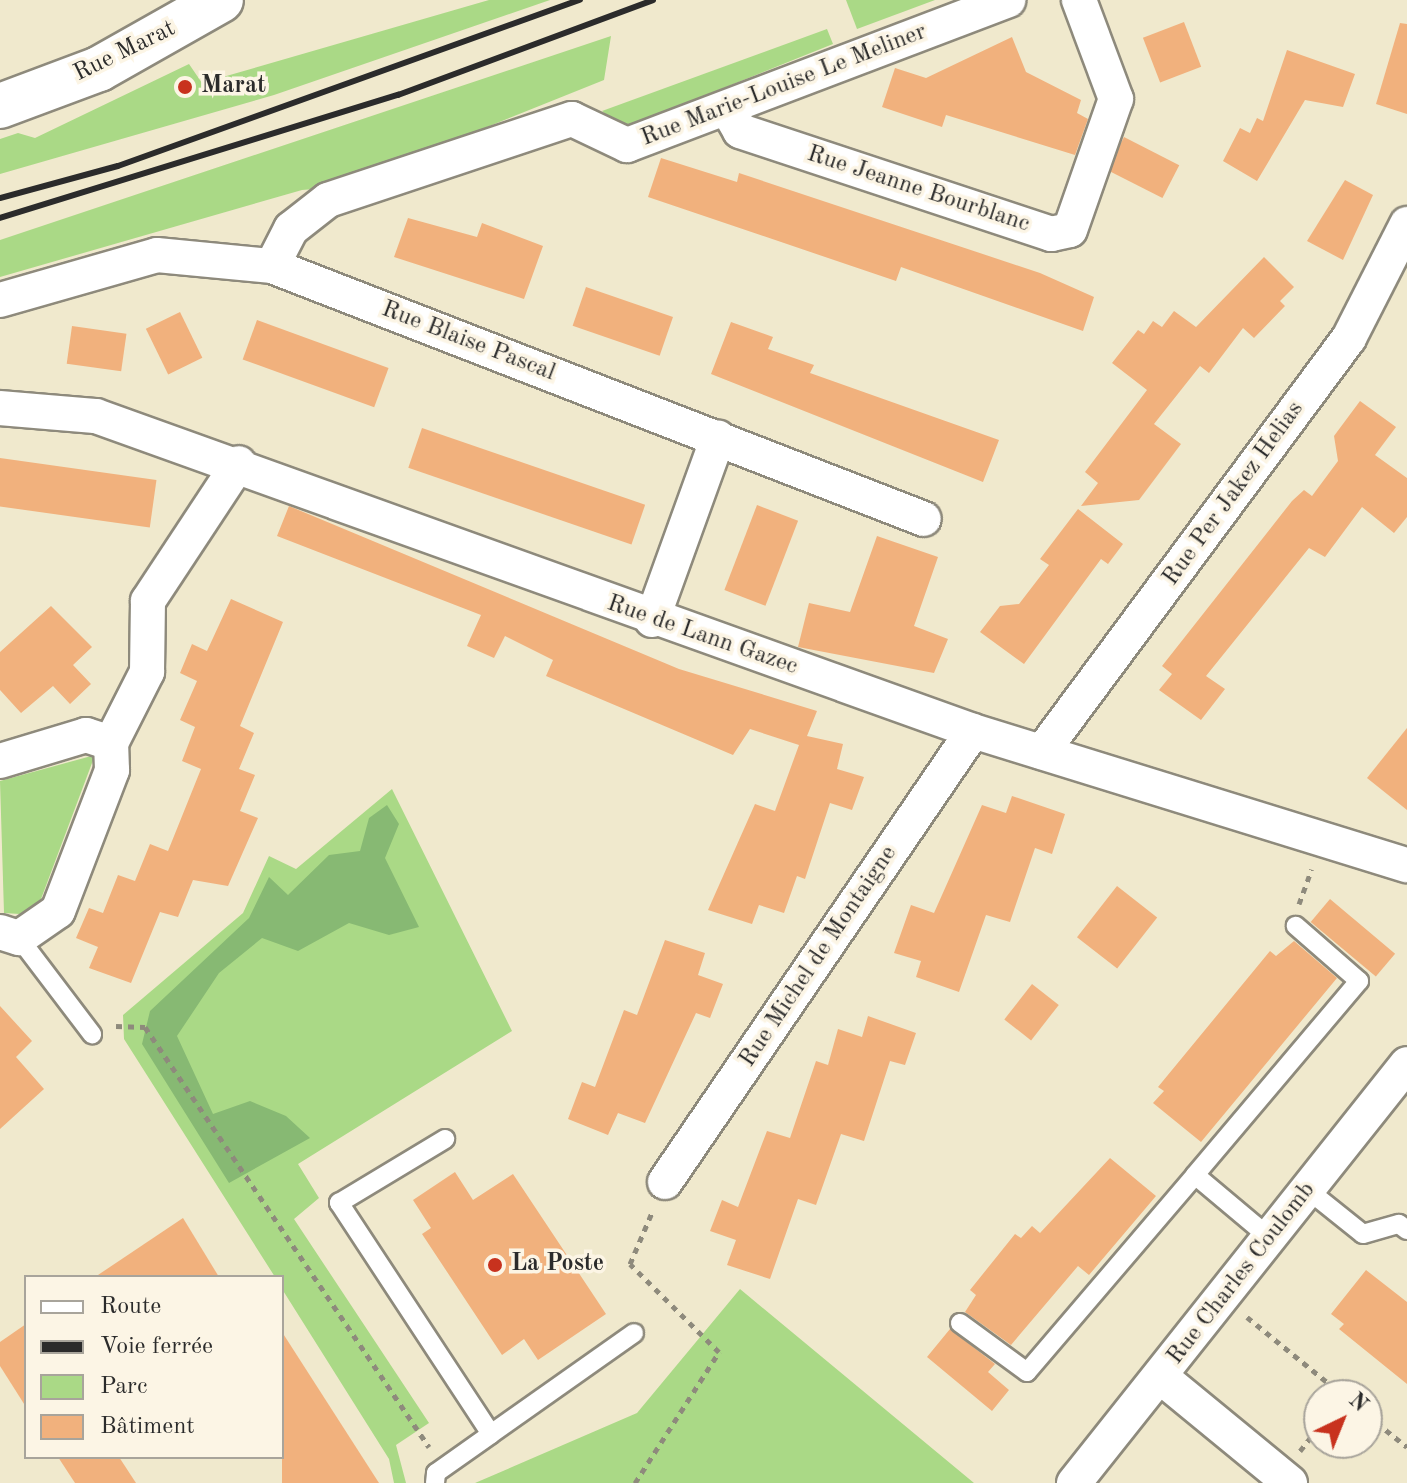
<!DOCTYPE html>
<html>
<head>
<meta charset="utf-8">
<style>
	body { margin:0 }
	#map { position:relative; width:1407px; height:1483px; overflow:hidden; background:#f0e9cd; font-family:"Old Standard TT",serif }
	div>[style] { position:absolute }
	.green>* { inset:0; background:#aad986 }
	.forest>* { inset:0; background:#87b973 }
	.building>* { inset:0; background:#f1b17d; transform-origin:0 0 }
	.path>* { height:5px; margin-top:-2.5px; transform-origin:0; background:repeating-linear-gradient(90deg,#8e8a7c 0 6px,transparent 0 12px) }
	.roads { filter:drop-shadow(2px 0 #8e8a7c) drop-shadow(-2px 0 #8e8a7c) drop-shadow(0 2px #8e8a7c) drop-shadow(0 -2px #8e8a7c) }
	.service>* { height:18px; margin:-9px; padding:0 9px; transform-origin:9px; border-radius:9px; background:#fff }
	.minor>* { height:34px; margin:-17px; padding:0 17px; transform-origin:17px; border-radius:17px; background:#fff }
	.secondary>* { height:44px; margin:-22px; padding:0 22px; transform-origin:22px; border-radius:22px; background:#fff }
	.rail>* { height:6px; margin:-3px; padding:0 3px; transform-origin:3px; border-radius:3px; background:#2b2b2b }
	.dots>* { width:22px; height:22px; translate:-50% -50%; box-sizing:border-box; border:4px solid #fcf5e5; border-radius:50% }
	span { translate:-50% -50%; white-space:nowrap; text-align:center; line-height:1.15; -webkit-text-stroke:7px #fcf5e5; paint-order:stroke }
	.street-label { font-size:24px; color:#2b2b2b }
	.poi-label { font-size:24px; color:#2b2b2b; font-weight:700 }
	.left { translate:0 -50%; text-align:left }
	.legend { position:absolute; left:24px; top:1275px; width:260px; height:184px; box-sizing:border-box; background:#fcf5e5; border:2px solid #a8a49b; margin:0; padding:10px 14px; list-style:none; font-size:24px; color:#2b2b2b }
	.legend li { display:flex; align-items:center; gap:16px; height:40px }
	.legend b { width:40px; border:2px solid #a8a49b }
	.north { position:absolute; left:1303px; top:1379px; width:80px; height:80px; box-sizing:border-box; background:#fcf5e5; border:2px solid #a8a49b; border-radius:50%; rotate:43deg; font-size:22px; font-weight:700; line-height:32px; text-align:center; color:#2b2b2b }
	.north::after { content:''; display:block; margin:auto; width:28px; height:36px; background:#c8321e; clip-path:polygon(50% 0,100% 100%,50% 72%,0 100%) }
</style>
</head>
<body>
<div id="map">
	<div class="green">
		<i style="clip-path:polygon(489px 0,550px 0,274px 95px,0 174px,0 139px,18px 133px,35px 138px,189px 64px,202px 83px)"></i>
		<i style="clip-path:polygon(846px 0,935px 0,857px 29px)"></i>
		<i style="clip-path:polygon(827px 29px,833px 44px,624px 128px,602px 111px)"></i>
		<i style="clip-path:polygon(611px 36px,604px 80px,338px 187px,302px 190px,0 277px,0 240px)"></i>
		<i style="clip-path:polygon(95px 755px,35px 915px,4px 913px,0 781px)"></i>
		<i style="clip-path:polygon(392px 789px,512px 1031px,298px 1164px,319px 1198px,294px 1219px,429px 1423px,396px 1445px,406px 1483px,394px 1483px,389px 1459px,282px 1289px,282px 1277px,275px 1277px,124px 1039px,123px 1015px,243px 913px,269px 856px,296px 869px)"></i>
		<i style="clip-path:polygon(740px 1289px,974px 1483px,475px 1483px,637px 1413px)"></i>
	</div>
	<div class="forest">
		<i style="clip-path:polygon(387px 805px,399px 824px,385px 858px,419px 927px,389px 935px,349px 923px,298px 951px,262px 938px,219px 973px,177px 1036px,213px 1114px,250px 1101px,286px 1116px,310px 1138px,229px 1183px,142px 1044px,150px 1011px,249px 918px,269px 877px,288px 895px,329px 855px,360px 851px,369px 818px)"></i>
	</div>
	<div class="building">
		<i style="left:1184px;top:22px;width:48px;height:44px;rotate:69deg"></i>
		<i style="clip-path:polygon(1400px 23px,1407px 24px,1407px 114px,1376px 104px)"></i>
		<i style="clip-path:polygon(1012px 37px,1026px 72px,1081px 100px,1077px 113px,1088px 119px,1075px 155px,946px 115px,942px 127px,882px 107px,895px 68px,926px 78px)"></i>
		<i style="clip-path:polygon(1287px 50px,1355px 74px,1343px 107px,1305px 100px,1257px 181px,1223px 161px,1240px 128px,1250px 133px,1257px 118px,1263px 121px)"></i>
		<i style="left:1124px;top:137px;width:62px;height:37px;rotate:27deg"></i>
		<i style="clip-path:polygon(661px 158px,737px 182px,739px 173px,1040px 273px,1094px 297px,1083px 331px,901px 267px,896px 281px,648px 197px)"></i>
		<i style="clip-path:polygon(1345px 180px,1373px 195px,1343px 260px,1307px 241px)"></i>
		<i style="clip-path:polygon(408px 218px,477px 237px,482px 223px,543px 246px,524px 299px,394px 257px)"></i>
		<i style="clip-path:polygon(1264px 257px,1294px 287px,1280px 301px,1285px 306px,1254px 338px,1243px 328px,1209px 373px,1200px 366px,1154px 424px,1181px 444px,1139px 500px,1081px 506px,1098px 483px,1085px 472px,1147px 390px,1112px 363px,1138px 330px,1144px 334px,1153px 321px,1162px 327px,1174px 311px,1196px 327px)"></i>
		<i style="left:586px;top:287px;width:92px;height:41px;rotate:19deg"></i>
		<i style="left:180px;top:312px;width:51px;height:38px;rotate:64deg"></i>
		<i style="left:257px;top:320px;width:140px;height:42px;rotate:20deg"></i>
		<i style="clip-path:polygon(731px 322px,773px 337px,768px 349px,814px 365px,810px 373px,999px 440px,983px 482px,711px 374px)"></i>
		<i style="left:72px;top:326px;width:55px;height:38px;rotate:8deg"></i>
		<i style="clip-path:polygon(1360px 401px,1396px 427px,1375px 455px,1407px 478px,1407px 517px,1394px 533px,1362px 507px,1325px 557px,1309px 548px,1206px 676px,1225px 689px,1201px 720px,1159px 690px,1172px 674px,1162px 666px,1292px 501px,1304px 490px,1312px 496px,1338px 461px,1334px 436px)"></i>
		<i style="left:422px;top:428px;width:236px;height:42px;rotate:19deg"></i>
		<i style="left:0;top:458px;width:158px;height:48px;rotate:8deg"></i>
		<i style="left:757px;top:505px;width:44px;height:91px;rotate:21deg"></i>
		<i style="clip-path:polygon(289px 506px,679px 669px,817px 711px,807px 736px,843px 744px,837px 769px,864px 777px,852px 810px,830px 803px,805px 879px,797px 876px,784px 913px,759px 905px,752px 924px,708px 910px,755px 804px,775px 811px,799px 745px,750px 729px,733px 755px,546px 676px,553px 660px,505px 636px,494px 658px,467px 646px,481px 615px,277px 536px)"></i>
		<i style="clip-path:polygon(1078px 509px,1123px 544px,1108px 564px,1101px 559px,1024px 664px,980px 632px,1000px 606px,1019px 604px,1049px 565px,1040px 559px)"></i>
		<i style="clip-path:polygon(877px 536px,938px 557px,914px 626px,948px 639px,934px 673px,798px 647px,809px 603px,850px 612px)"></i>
		<i style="clip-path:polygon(231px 599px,283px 622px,240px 726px,254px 733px,239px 769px,255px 775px,240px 811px,258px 818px,228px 886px,193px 880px,178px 917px,160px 912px,131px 983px,89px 968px,98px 947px,76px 938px,89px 908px,103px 913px,118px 875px,135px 881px,150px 844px,168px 851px,201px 769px,182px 761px,195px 727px,180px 720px,197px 681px,180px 673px,192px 644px,207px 651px)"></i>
		<i style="clip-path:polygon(51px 606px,92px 647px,73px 665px,91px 684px,70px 704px,53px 686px,21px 713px,0 690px,0 652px)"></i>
		<i style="clip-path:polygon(1407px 728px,1407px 810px,1367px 778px)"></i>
		<i style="clip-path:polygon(1012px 796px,1065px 814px,1052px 854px,1035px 848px,1010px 922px,986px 915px,959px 992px,916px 977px,921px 961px,894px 953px,911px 905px,934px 913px,982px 805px,1006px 813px)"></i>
		<i style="left:1117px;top:886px;width:51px;height:65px;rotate:38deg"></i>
		<i style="left:1330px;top:899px;width:85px;height:30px;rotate:40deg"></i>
		<i style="clip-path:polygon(665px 940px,705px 953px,698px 975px,723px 984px,710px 1018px,696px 1013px,645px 1123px,618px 1113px,608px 1135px,568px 1119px,582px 1082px,595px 1087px,624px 1010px,637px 1015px)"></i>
		<i style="clip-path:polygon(1294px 941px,1337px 978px,1201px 1142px,1153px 1103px,1164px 1091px,1158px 1087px,1270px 951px,1276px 956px)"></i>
		<i style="left:1032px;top:984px;width:34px;height:45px;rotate:38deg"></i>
		<i style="clip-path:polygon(0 1006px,32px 1041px,16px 1057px,44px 1089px,0 1129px)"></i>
		<i style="clip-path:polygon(868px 1016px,916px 1033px,905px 1065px,890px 1061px,864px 1141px,841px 1134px,816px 1205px,798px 1199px,770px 1279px,727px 1265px,736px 1240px,710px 1231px,722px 1200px,738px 1207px,767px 1131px,790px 1138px,816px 1061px,828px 1065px,838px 1029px,862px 1037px)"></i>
		<i style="clip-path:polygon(1110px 1158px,1156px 1196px,1089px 1275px,1078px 1266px,1011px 1345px,965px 1312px,976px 1295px,970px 1290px,1015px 1234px,1021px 1238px,1032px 1226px,1040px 1233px)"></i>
		<i style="clip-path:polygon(455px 1172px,473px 1200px,513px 1174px,606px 1314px,538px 1360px,524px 1339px,502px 1355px,422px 1234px,431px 1228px,413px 1200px)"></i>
		<i style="clip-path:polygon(183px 1218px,219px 1277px,95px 1277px)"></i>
		<i style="clip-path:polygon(1366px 1270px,1407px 1302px,1407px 1384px,1339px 1329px,1344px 1324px,1331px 1314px)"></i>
		<i style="clip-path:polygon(26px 1324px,26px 1407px,0 1366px,0 1342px)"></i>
		<i style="clip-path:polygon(950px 1329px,995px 1364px,988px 1372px,1009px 1390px,992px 1411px,927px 1357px)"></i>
		<i style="clip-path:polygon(282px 1332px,379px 1483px,282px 1483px)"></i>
		<i style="clip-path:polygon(58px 1457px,119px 1457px,136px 1483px,75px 1483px)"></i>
	</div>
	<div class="path">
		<i style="left:1299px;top:904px;width:37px;rotate:-70deg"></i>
		<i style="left:116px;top:1026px;width:29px;rotate:2deg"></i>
		<i style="left:145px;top:1027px;width:507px;rotate:55.93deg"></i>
		<i style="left:1247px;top:1317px;width:124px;rotate:39.1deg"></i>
		<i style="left:1367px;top:1415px;width:51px;rotate:38.7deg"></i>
		<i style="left:1300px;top:1451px;width:31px;rotate:-52deg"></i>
		<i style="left:635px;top:1483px;width:156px;rotate:-57.3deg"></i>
		<i style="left:719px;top:1352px;width:125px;rotate:-135.3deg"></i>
		<i style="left:630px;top:1264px;width:59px;rotate:-66.9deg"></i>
	</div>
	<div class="roads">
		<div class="service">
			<i style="left:19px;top:938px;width:121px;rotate:52.8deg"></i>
			<i style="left:1195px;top:1175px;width:254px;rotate:-49.8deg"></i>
			<i style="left:1359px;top:981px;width:84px;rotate:-138.9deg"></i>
			<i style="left:1308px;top:1190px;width:70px;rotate:38.7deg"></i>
			<i style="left:1363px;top:1234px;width:37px;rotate:-16deg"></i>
			<i style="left:1399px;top:1224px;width:10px;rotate:37deg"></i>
			<i style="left:960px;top:1323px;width:83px;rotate:36.2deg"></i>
			<i style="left:1027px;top:1372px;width:259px;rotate:-49.5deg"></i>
			<i style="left:1195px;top:1175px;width:98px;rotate:40deg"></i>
			<i style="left:491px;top:1434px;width:175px;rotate:-35.2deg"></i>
			<i style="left:435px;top:1483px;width:10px;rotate:-84deg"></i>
			<i style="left:436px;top:1473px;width:67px;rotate:-35.3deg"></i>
			<i style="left:491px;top:1434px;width:277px;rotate:-123.3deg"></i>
			<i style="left:339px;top:1203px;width:124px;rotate:-31.1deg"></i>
		</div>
		<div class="minor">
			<i style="left:728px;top:110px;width:24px;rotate:60deg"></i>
			<i style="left:740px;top:131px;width:328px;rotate:18.3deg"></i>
			<i style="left:1051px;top:234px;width:19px;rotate:-12deg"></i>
			<i style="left:1070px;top:230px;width:139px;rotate:-70.7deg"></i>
			<i style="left:1116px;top:99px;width:106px;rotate:-110.5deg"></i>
			<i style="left:272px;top:266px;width:42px;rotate:-62.8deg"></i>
			<i style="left:291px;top:229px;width:47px;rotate:-38.1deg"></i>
			<i style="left:328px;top:200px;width:257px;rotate:-18.4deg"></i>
			<i style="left:572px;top:119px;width:61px;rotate:25.3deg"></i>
			<i style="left:627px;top:145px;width:408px;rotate:-20.8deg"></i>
			<i style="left:0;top:300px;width:163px;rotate:-16deg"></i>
			<i style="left:157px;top:255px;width:116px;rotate:5.5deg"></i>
			<i style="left:272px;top:266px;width:699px;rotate:21.21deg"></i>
			<i style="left:0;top:408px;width:96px;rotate:4.8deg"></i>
			<i style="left:96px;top:416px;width:932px;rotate:19.76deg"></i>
			<i style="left:973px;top:731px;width:454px;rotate:17.2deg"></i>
			<i style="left:652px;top:620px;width:194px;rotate:-70.1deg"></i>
			<i style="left:1042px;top:752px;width:515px;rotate:-53.44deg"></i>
			<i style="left:1349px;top:338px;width:128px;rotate:-63deg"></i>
			<i style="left:0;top:761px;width:90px;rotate:-16.8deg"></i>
			<i style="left:86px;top:735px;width:26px;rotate:18deg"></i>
			<i style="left:0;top:932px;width:20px;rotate:18deg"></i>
			<i style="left:19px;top:938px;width:47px;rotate:-34.7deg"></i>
			<i style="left:58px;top:911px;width:151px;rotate:-69deg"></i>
			<i style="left:112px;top:770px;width:27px;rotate:-92deg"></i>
			<i style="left:111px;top:743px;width:80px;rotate:-63.1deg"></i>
			<i style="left:147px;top:672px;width:71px;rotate:-89.2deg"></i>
			<i style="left:148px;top:601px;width:165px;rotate:-56.6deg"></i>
			<i style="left:665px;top:1182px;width:546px;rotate:-55.67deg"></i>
			<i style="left:1161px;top:1377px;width:167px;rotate:39.4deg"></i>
			<i style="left:1074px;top:1483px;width:535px;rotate:-51.52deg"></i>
		</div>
		<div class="secondary">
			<i style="left:0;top:106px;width:106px;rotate:-20.5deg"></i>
			<i style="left:99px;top:69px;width:140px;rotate:-29.5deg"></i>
		</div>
	</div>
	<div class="rail">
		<i style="left:0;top:198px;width:122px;rotate:-15.2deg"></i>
		<i style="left:118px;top:166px;width:491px;rotate:-19.8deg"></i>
		<i style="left:0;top:218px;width:417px;rotate:-17.2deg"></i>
		<i style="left:398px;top:95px;width:272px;rotate:-20.4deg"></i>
	</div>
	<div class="dots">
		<i style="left:185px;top:87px;background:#c8321e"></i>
		<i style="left:495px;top:1265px;background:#c8321e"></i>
	</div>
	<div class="street-label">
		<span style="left:125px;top:52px;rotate:-26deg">Rue Marat</span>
		<span style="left:784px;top:86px;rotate:-21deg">Rue Marie-Louise Le Meliner</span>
		<span style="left:918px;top:190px;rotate:18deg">Rue Jeanne Bourblanc</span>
		<span style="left:468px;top:342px;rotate:21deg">Rue Blaise Pascal</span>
		<span style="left:1234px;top:494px;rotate:-54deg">Rue Per Jakez Helias</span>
		<span style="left:702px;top:636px;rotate:19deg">Rue de Lann Gazec</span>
		<span style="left:819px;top:957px;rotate:-56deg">Rue Michel de Montaigne</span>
		<span style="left:1242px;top:1274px;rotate:-52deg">Rue Charles Coulomb</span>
	</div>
	<div class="poi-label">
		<span class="left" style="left:201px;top:87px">Marat</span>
		<span class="left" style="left:511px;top:1265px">La Poste</span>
	</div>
	<ul class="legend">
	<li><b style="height:10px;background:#fff"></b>Route</li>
	<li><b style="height:10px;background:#2b2b2b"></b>Voie ferrée</li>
	<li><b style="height:22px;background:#aad986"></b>Parc</li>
	<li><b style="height:22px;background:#f1b17d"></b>Bâtiment</li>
	</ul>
	<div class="north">N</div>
</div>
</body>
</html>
